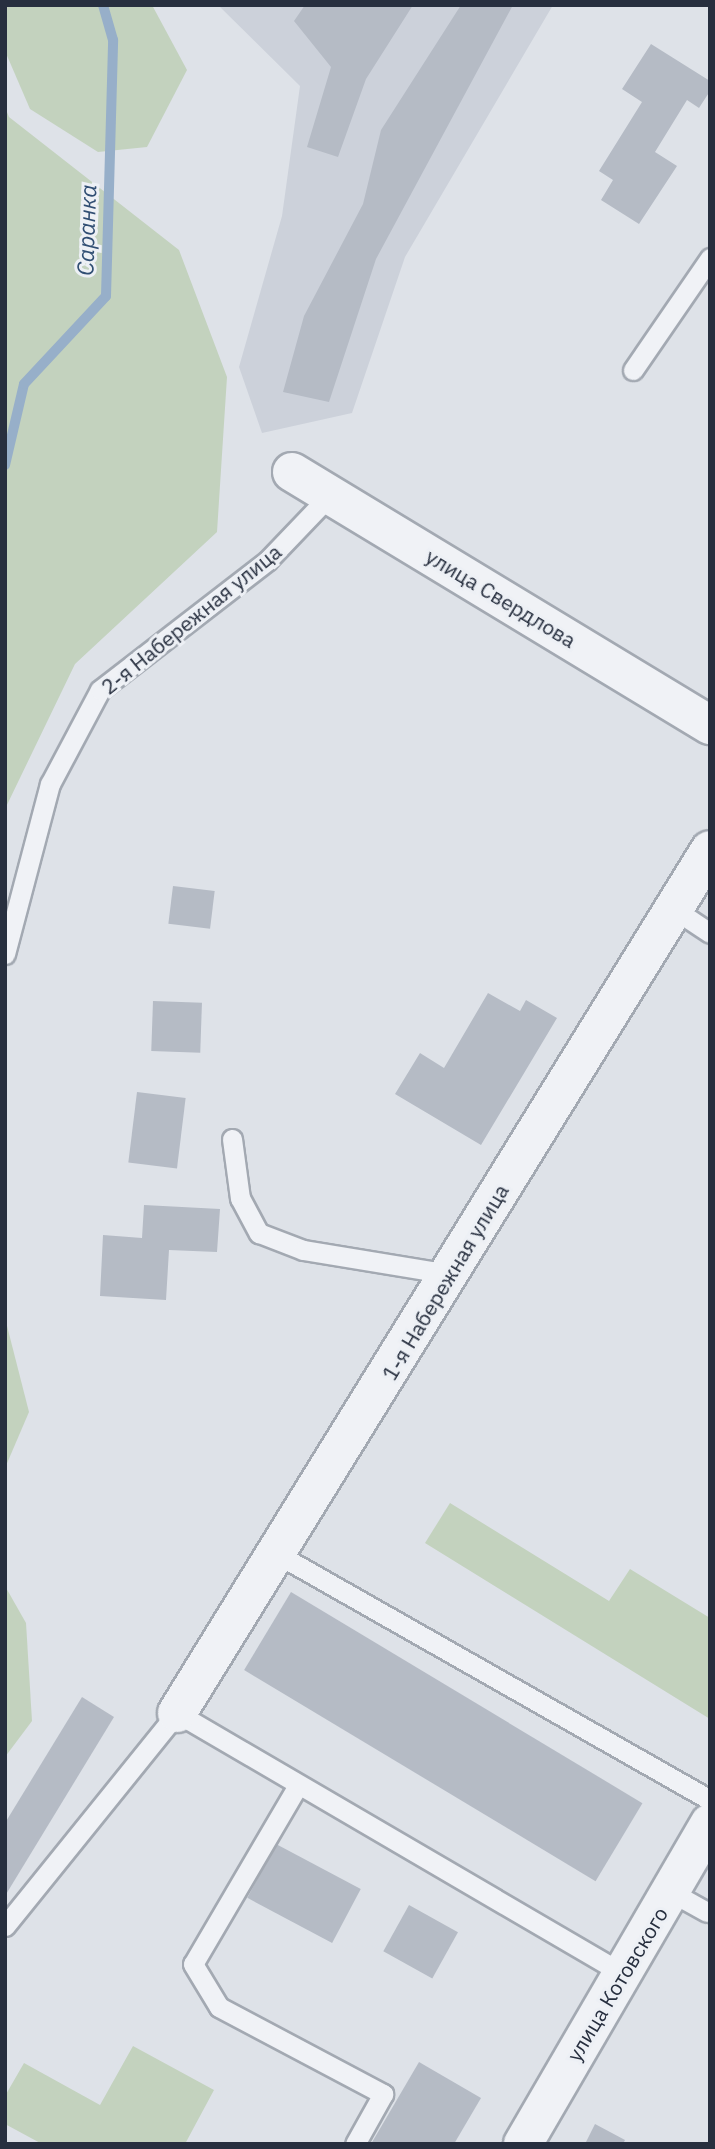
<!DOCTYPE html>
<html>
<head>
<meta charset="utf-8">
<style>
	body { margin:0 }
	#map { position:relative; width:715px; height:2149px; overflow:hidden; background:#dee2e8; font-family:"IBM Plex Sans",sans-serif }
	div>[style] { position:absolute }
	.built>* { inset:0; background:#ccd1da }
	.green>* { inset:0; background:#c3d2be }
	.stream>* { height:10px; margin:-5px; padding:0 5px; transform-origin:5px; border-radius:5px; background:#97afc9 }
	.building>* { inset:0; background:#b5bbc5; transform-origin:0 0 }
	.roads { filter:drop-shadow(2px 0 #a3a9b2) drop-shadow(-2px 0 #a3a9b2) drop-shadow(0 2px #a3a9b2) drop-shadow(0 -2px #a3a9b2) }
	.service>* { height:19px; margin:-9.5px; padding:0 9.5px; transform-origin:9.5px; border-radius:9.5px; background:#f0f2f6 }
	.minor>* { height:38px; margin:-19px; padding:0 19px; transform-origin:19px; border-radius:19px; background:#f0f2f6 }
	span { translate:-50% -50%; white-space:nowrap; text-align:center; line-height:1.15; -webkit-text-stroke:6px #edf0f5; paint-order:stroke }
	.street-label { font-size:21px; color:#272f3f }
	.water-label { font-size:23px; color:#304e73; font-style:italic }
	.frame { position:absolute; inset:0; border:7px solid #272f3f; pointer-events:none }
</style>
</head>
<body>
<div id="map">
	<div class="built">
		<i style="clip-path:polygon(218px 5px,553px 5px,405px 257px,352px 413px,262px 433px,239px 367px,282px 216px,300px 86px)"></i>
	</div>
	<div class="green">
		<i style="clip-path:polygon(5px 5px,152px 5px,187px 70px,147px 147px,98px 152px,30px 109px,5px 51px)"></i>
		<i style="clip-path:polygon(5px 107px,9px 117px,179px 250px,227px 377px,217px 532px,75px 664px,5px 809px)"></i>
		<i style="clip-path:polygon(5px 1318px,29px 1412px,5px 1468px)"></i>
		<i style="clip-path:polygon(450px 1503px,609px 1601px,630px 1569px,710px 1618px,710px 1719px,425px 1543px)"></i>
		<i style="clip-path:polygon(5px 1586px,26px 1623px,32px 1721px,5px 1757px)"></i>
		<i style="clip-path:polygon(133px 2046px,214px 2090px,185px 2144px,42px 2144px,5px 2124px,5px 2096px,24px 2063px,100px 2105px)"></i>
	</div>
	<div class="stream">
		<i style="left:5px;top:465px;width:83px;rotate:-76.8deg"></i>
		<i style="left:24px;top:384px;width:120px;rotate:-47deg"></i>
		<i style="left:106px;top:296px;width:256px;rotate:-88.4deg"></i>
		<i style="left:113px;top:40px;width:36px;rotate:-106deg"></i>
	</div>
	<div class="building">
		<i style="clip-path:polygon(305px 5px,413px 5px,366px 79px,338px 157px,307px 147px,331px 67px,294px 21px)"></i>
		<i style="clip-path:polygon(461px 5px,513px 5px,376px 259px,329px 402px,283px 392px,304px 316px,363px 204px,381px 130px)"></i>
		<i style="clip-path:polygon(651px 44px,710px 81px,710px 91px,699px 108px,687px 100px,655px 152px,677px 166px,639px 224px,601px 200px,613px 180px,599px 171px,642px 102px,622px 89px)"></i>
		<i style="left:173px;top:886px;width:42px;height:38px;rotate:7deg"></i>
		<i style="clip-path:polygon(488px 993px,520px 1011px,526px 1000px,557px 1018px,481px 1145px,395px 1094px,420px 1053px,444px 1068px)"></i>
		<i style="left:153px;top:1001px;width:49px;height:50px;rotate:2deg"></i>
		<i style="left:137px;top:1092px;width:49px;height:71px;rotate:7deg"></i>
		<i style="clip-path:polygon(144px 1205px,220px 1209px,217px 1252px,169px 1250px,166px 1300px,100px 1296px,103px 1235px,142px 1238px)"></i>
		<i style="left:291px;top:1592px;width:410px;height:91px;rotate:31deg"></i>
		<i style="clip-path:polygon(82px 1697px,114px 1717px,5px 1896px,5px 1823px)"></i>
		<i style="left:276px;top:1844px;width:96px;height:61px;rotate:28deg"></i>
		<i style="left:409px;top:1905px;width:56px;height:53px;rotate:29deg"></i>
		<i style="clip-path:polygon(419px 2062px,481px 2098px,454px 2144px,371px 2144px)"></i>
		<i style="clip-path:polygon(595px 2124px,625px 2140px,623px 2144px,585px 2144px)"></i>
	</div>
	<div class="roads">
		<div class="service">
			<i style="left:633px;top:370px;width:136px;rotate:-55.5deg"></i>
			<i style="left:674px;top:909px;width:43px;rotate:33.7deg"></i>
			<i style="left:5px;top:954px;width:176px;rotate:-75.2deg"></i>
			<i style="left:50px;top:784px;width:106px;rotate:-62deg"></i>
			<i style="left:100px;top:690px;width:211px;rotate:-37.7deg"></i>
			<i style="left:267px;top:561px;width:91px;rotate:-46.3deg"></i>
			<i style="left:232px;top:1139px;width:60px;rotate:82.3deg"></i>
			<i style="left:240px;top:1198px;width:40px;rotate:62deg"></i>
			<i style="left:259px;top:1233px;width:47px;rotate:21.1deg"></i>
			<i style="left:303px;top:1250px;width:149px;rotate:9.3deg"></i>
			<i style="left:279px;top:1555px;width:496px;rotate:29.6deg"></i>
			<i style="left:297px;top:1787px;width:205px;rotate:120.4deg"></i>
			<i style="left:193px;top:1964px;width:50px;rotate:58.8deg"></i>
			<i style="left:219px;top:2007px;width:186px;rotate:27.9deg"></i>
			<i style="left:383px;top:2094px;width:57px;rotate:119.2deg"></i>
			<i style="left:671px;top:1892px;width:41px;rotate:29.1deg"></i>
			<i style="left:5px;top:1926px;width:274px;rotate:-51.1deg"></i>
			<i style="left:177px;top:1713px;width:515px;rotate:30.3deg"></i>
		</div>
		<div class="minor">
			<i style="left:292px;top:472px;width:489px;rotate:31.2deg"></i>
			<i style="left:177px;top:1713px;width:1014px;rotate:-58.3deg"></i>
			<i style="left:523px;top:2144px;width:371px;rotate:-59.8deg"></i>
		</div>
	</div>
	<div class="street-label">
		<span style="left:501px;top:598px;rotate:31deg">улица Свердлова</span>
		<span style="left:191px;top:619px;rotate:-39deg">2-я Набережная улица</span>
		<span style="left:445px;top:1282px;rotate:-59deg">1-я Набережная улица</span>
		<span style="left:617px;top:1984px;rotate:-59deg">улица Котовского</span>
	</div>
	<div class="water-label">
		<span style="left:86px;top:230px;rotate:-88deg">Саранка</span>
	</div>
	<div class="frame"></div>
</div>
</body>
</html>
